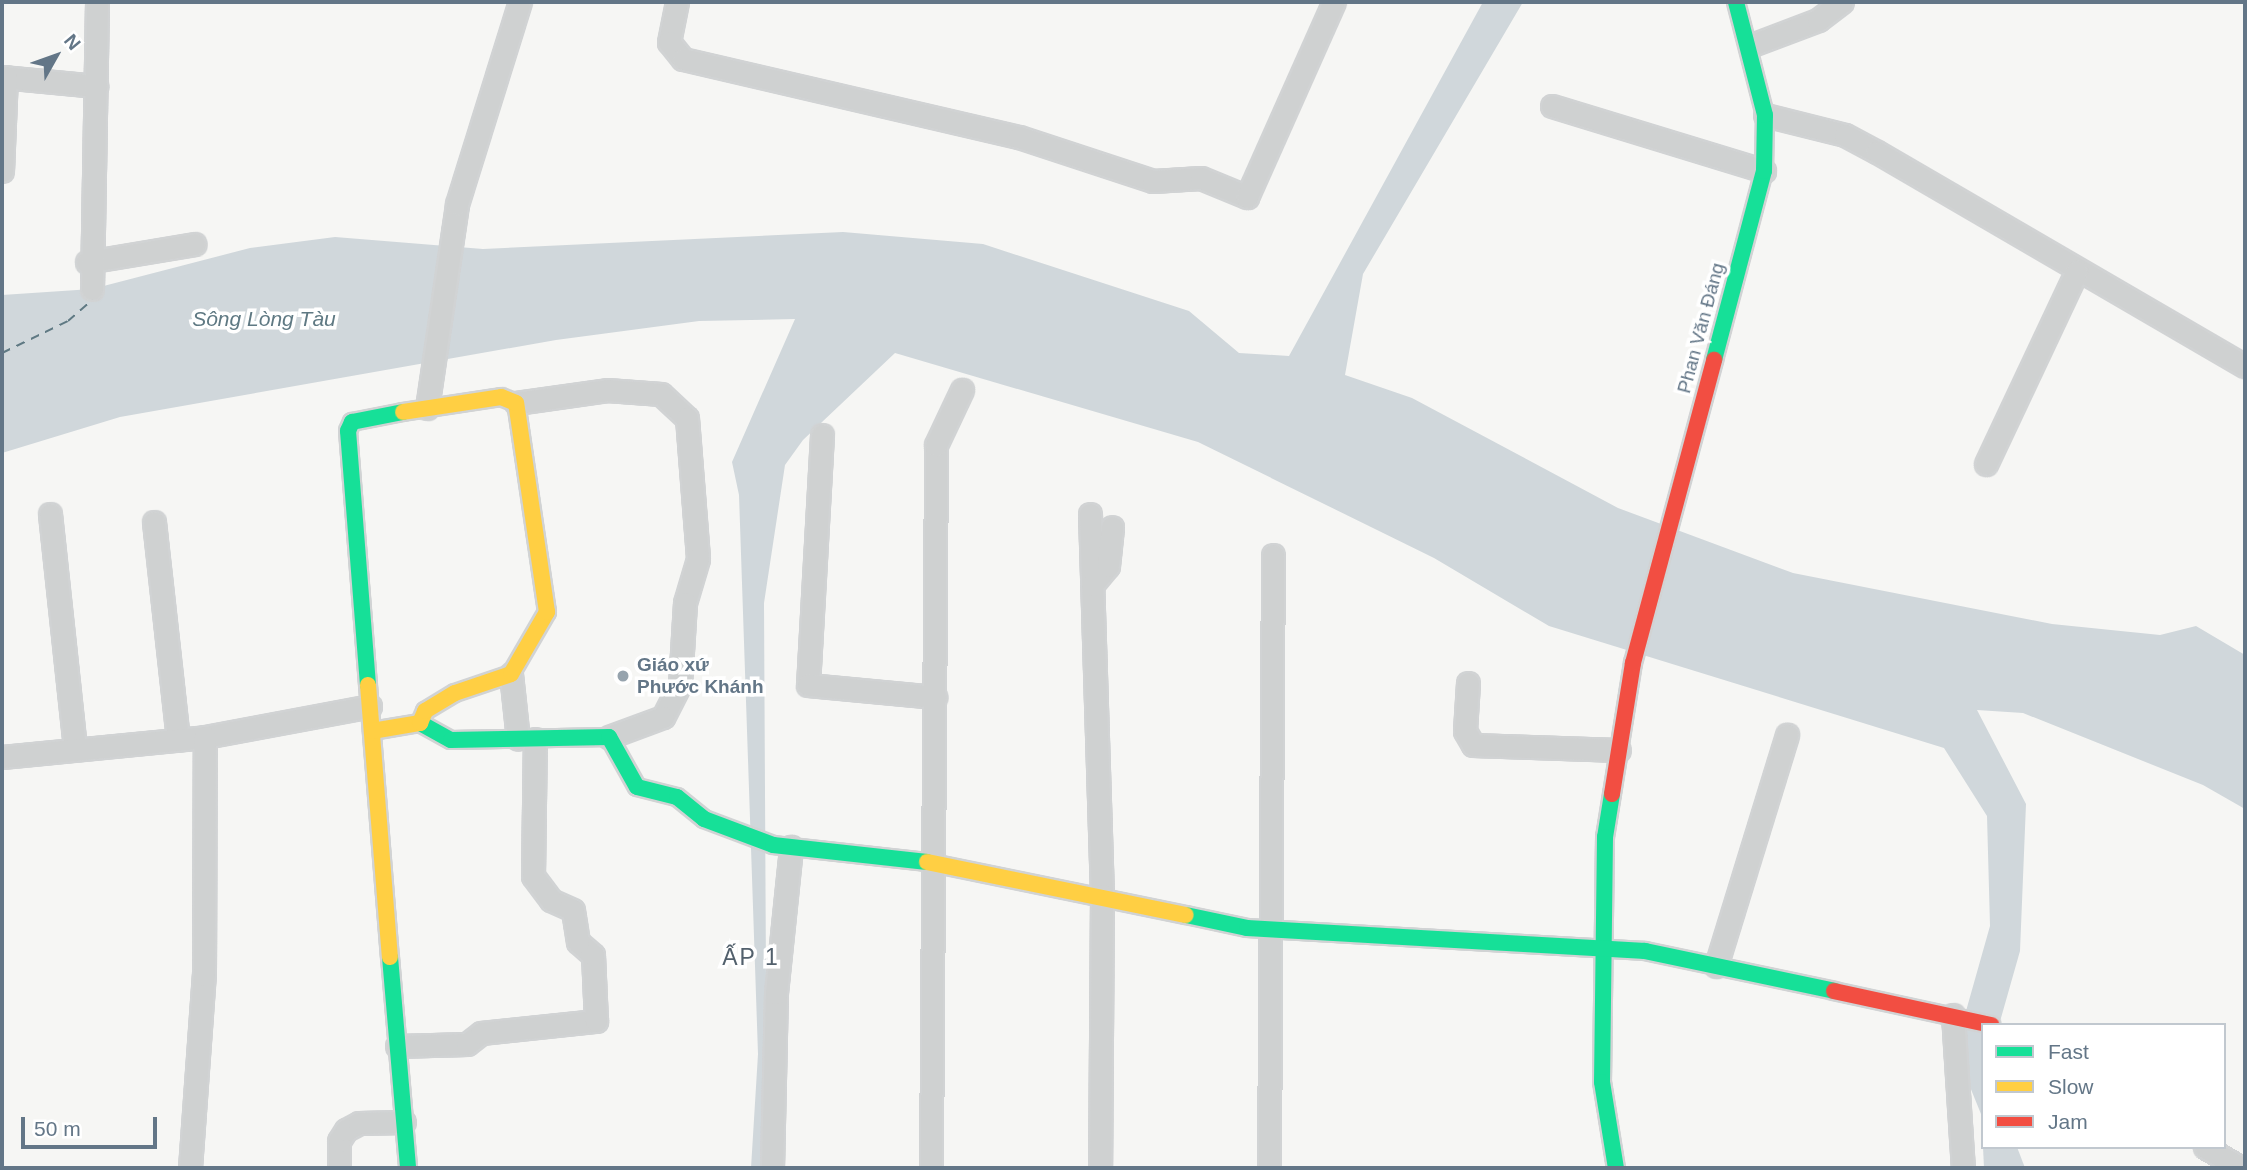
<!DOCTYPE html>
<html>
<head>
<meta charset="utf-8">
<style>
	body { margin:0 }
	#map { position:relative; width:2247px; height:1170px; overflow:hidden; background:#f6f6f4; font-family:Arial,sans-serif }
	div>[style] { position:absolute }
	.water>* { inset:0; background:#d0d7db }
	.ferry>* { height:2px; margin-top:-1px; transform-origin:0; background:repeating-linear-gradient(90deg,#5f7983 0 9px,transparent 0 16px) }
	.roads { filter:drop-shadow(2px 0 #d1d3d4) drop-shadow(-2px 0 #d1d3d4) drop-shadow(0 2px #d1d3d4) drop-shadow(0 -2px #d1d3d4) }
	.street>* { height:21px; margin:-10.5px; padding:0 10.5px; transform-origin:10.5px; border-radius:10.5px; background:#cfd1d1 }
	.fast>* { height:16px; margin:-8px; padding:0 8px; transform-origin:8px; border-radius:8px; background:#16e098 }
	.slow>* { height:16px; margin:-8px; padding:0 8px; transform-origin:8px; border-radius:8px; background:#ffcf43 }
	.jam>* { height:16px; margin:-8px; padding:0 8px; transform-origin:8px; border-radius:8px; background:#f24e42 }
	.dots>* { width:19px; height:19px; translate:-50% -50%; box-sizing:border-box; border:4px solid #fff; border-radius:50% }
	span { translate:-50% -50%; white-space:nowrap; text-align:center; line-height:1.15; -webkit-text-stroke:7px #fff; paint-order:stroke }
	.street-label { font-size:19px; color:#637687 }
	.poi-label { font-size:19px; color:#637687; font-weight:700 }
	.left { translate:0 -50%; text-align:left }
	.water-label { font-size:21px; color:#5f7983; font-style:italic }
	.quarter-label { font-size:23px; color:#52606c; letter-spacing:2px }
	.frame { position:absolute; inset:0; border:4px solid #637687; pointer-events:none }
	.legend { position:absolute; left:1981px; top:1023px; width:245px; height:126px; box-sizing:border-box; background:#fff; border:2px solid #c1c8cf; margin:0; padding:9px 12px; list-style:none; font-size:21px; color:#637687 }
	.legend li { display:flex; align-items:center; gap:14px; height:35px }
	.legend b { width:35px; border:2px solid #c1c8cf }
	.north { position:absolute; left:21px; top:21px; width:70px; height:70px; -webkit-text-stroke:5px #fff; paint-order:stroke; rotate:50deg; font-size:19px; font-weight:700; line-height:28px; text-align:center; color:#637687 }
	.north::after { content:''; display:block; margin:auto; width:24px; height:32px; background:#637687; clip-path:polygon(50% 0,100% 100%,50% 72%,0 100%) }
	.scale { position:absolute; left:21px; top:1117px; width:136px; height:32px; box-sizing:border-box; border:4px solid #637687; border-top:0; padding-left:9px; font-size:21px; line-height:24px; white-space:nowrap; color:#637687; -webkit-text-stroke:5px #fff; paint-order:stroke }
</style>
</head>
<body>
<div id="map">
	<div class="water">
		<i style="clip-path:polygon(1483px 2px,1523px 2px,1363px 274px,1345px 375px,1412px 398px,1618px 508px,1793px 573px,2052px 624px,2160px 635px,2196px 626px,2245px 655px,2245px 809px,2203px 785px,2023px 713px,1977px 710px,2026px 804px,2020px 951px,1999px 1025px,1983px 1025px,1983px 1146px,1981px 1114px,1955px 1050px,1990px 926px,1987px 816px,1944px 748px,1549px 626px,1434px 558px,1198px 442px,895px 353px,803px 440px,785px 465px,764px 603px,767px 1168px,751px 1168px,758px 1054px,739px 495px,732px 462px,795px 319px,699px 321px,556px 340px,120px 417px,2px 453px,2px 295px,92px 289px,250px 248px,335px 237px,483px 249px,843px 232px,983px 244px,1189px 311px,1239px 353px,1289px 356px)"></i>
		<i style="clip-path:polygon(1983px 1147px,2017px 1147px,2025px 1168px,1984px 1168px)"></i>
	</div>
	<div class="ferry">
		<i style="left:2px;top:353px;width:73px;rotate:-25.9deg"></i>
		<i style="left:68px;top:321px;width:32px;rotate:-41deg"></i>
	</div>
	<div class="roads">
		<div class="street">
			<i style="left:677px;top:2px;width:41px;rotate:101.3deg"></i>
			<i style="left:669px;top:42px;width:22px;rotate:51deg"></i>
			<i style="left:683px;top:59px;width:345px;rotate:13.1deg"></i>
			<i style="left:1019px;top:137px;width:141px;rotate:18.2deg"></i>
			<i style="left:1153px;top:181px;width:48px;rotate:-3.6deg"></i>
			<i style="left:1201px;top:178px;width:50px;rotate:22.4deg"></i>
			<i style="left:1247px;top:197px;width:214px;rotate:-66deg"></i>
			<i style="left:1752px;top:45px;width:71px;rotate:-20.7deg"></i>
			<i style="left:1818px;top:20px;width:30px;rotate:-37deg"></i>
			<i style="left:2px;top:77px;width:95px;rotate:5.4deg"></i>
			<i style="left:1552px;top:106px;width:222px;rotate:17deg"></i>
			<i style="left:1765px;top:115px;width:82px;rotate:14deg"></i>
			<i style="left:1845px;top:135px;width:36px;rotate:28deg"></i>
			<i style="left:1877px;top:152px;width:426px;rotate:30.2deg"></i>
			<i style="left:2px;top:171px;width:94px;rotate:-87.6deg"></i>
			<i style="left:87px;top:262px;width:109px;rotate:-9.5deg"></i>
			<i style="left:92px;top:289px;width:287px;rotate:-89deg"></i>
			<i style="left:516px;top:403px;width:92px;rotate:-8.1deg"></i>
			<i style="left:607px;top:390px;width:54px;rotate:4.2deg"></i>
			<i style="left:661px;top:394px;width:35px;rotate:43deg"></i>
			<i style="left:687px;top:418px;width:141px;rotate:85.5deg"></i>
			<i style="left:698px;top:559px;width:46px;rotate:106.5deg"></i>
			<i style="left:685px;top:603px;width:81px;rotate:93.5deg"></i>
			<i style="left:680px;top:684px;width:37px;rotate:117deg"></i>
			<i style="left:663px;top:717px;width:58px;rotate:159.7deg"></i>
			<i style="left:427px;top:408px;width:206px;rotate:-81.6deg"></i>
			<i style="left:457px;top:204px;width:212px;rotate:-72.7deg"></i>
			<i style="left:822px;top:435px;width:250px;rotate:93.2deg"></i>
			<i style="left:808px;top:685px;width:128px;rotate:5.4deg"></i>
			<i style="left:1986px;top:464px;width:213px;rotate:-64.8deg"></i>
			<i style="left:50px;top:514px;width:236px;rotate:83.9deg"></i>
			<i style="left:1090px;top:514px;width:381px;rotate:88.2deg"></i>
			<i style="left:1102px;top:895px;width:273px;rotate:90.4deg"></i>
			<i style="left:154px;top:522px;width:219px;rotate:83.7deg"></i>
			<i style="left:1092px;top:585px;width:25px;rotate:-50deg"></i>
			<i style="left:1108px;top:566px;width:39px;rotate:-84deg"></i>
			<i style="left:511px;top:674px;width:65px;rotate:83.9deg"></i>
			<i style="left:1468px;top:683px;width:48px;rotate:93.6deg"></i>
			<i style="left:1465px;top:731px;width:16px;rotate:60deg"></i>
			<i style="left:1473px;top:745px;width:146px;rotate:2deg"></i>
			<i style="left:2px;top:757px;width:204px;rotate:-5.6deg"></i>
			<i style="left:205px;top:737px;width:168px;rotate:-10.6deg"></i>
			<i style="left:1716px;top:966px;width:242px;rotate:-72.9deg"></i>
			<i style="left:1953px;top:1015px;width:153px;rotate:86.3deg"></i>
			<i style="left:397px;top:1046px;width:70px;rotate:-1.6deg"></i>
			<i style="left:467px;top:1044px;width:18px;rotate:-38deg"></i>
			<i style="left:481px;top:1033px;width:116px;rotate:-6deg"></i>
			<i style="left:596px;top:1021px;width:66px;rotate:-92.6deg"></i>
			<i style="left:593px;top:955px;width:20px;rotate:-139deg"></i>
			<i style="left:578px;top:942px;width:32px;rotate:-99deg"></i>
			<i style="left:573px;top:910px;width:24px;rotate:-156deg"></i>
			<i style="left:551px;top:900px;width:30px;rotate:-127deg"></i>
			<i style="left:533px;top:876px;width:137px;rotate:-89.2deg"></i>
			<i style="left:2205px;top:1147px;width:42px;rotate:30.3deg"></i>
			<i style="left:190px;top:1168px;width:194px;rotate:-85.9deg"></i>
			<i style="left:204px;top:975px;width:238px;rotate:-89.8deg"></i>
			<i style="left:339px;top:1168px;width:27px;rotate:-90deg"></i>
			<i style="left:339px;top:1141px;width:13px;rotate:-58deg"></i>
			<i style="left:346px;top:1130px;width:15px;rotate:-28deg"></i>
			<i style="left:359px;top:1123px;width:45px;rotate:-1.3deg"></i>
			<i style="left:772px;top:1168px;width:175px;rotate:-88.7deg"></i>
			<i style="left:776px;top:993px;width:147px;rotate:-84.1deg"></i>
			<i style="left:931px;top:1168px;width:723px;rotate:-89.6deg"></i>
			<i style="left:936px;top:445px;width:61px;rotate:-64.7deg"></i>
			<i style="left:1269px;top:1168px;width:613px;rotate:-89.63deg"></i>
		</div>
		<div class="fast">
			<i style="left:1714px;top:360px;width:196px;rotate:-75.2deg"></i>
			<i style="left:1764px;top:171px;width:56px;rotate:-89deg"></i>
			<i style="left:1765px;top:115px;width:117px;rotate:-104.4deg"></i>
			<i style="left:368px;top:685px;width:255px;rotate:-94.5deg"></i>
			<i style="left:348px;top:431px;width:10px;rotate:-66deg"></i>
			<i style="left:352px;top:422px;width:52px;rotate:-11.1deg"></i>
			<i style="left:420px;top:723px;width:35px;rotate:29deg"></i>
			<i style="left:451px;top:740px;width:158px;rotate:-1.1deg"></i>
			<i style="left:609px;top:737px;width:57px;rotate:60.8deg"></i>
			<i style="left:637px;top:787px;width:41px;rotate:14deg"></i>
			<i style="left:677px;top:797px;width:35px;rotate:39deg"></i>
			<i style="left:704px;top:819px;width:74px;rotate:20.6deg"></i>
			<i style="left:773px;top:845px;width:155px;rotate:6.3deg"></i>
			<i style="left:1612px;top:794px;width:44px;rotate:99.2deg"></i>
			<i style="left:1605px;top:837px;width:245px;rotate:90.7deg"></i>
			<i style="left:1602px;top:1082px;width:87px;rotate:80.8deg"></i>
			<i style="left:1186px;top:915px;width:62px;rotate:12deg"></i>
			<i style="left:1247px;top:928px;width:399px;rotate:3.3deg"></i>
			<i style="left:1645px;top:951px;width:193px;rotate:11.9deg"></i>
			<i style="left:390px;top:957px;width:212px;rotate:85.1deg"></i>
		</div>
		<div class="slow">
			<i style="left:368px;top:685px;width:273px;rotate:85.4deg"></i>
			<i style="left:372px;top:731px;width:49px;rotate:-9.5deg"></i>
			<i style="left:420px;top:723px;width:13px;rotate:-67deg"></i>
			<i style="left:425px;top:711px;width:35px;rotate:-31deg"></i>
			<i style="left:455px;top:693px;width:59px;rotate:-18.7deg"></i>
			<i style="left:511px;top:674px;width:72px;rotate:-59.9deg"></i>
			<i style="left:547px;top:612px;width:211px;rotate:-98.4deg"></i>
			<i style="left:516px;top:403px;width:16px;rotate:-158deg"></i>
			<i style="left:501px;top:397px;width:99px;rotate:171.3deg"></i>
			<i style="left:927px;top:862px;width:264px;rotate:11.6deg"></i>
		</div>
		<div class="jam">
			<i style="left:1612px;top:794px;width:133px;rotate:-80.9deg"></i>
			<i style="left:1633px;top:663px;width:314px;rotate:-75deg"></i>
			<i style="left:1834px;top:991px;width:161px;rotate:12.2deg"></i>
		</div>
	</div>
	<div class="dots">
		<i style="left:623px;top:676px;background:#96a3ad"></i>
	</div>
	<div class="street-label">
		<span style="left:1701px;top:328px;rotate:-75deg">Phan Văn Đáng</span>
	</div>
	<div class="poi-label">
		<span class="left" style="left:637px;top:676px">Giáo xứ<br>Phước Khánh</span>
	</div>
	<div class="water-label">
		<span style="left:264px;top:319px">Sông Lòng Tàu</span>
	</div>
	<div class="quarter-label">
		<span style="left:751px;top:957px">ẤP 1</span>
	</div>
	<div class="frame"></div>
	<ul class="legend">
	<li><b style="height:9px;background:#16e098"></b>Fast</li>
	<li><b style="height:9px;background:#ffcf43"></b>Slow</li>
	<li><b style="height:9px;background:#f24e42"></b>Jam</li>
	</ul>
	<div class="north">N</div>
	<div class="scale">50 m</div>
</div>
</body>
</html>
